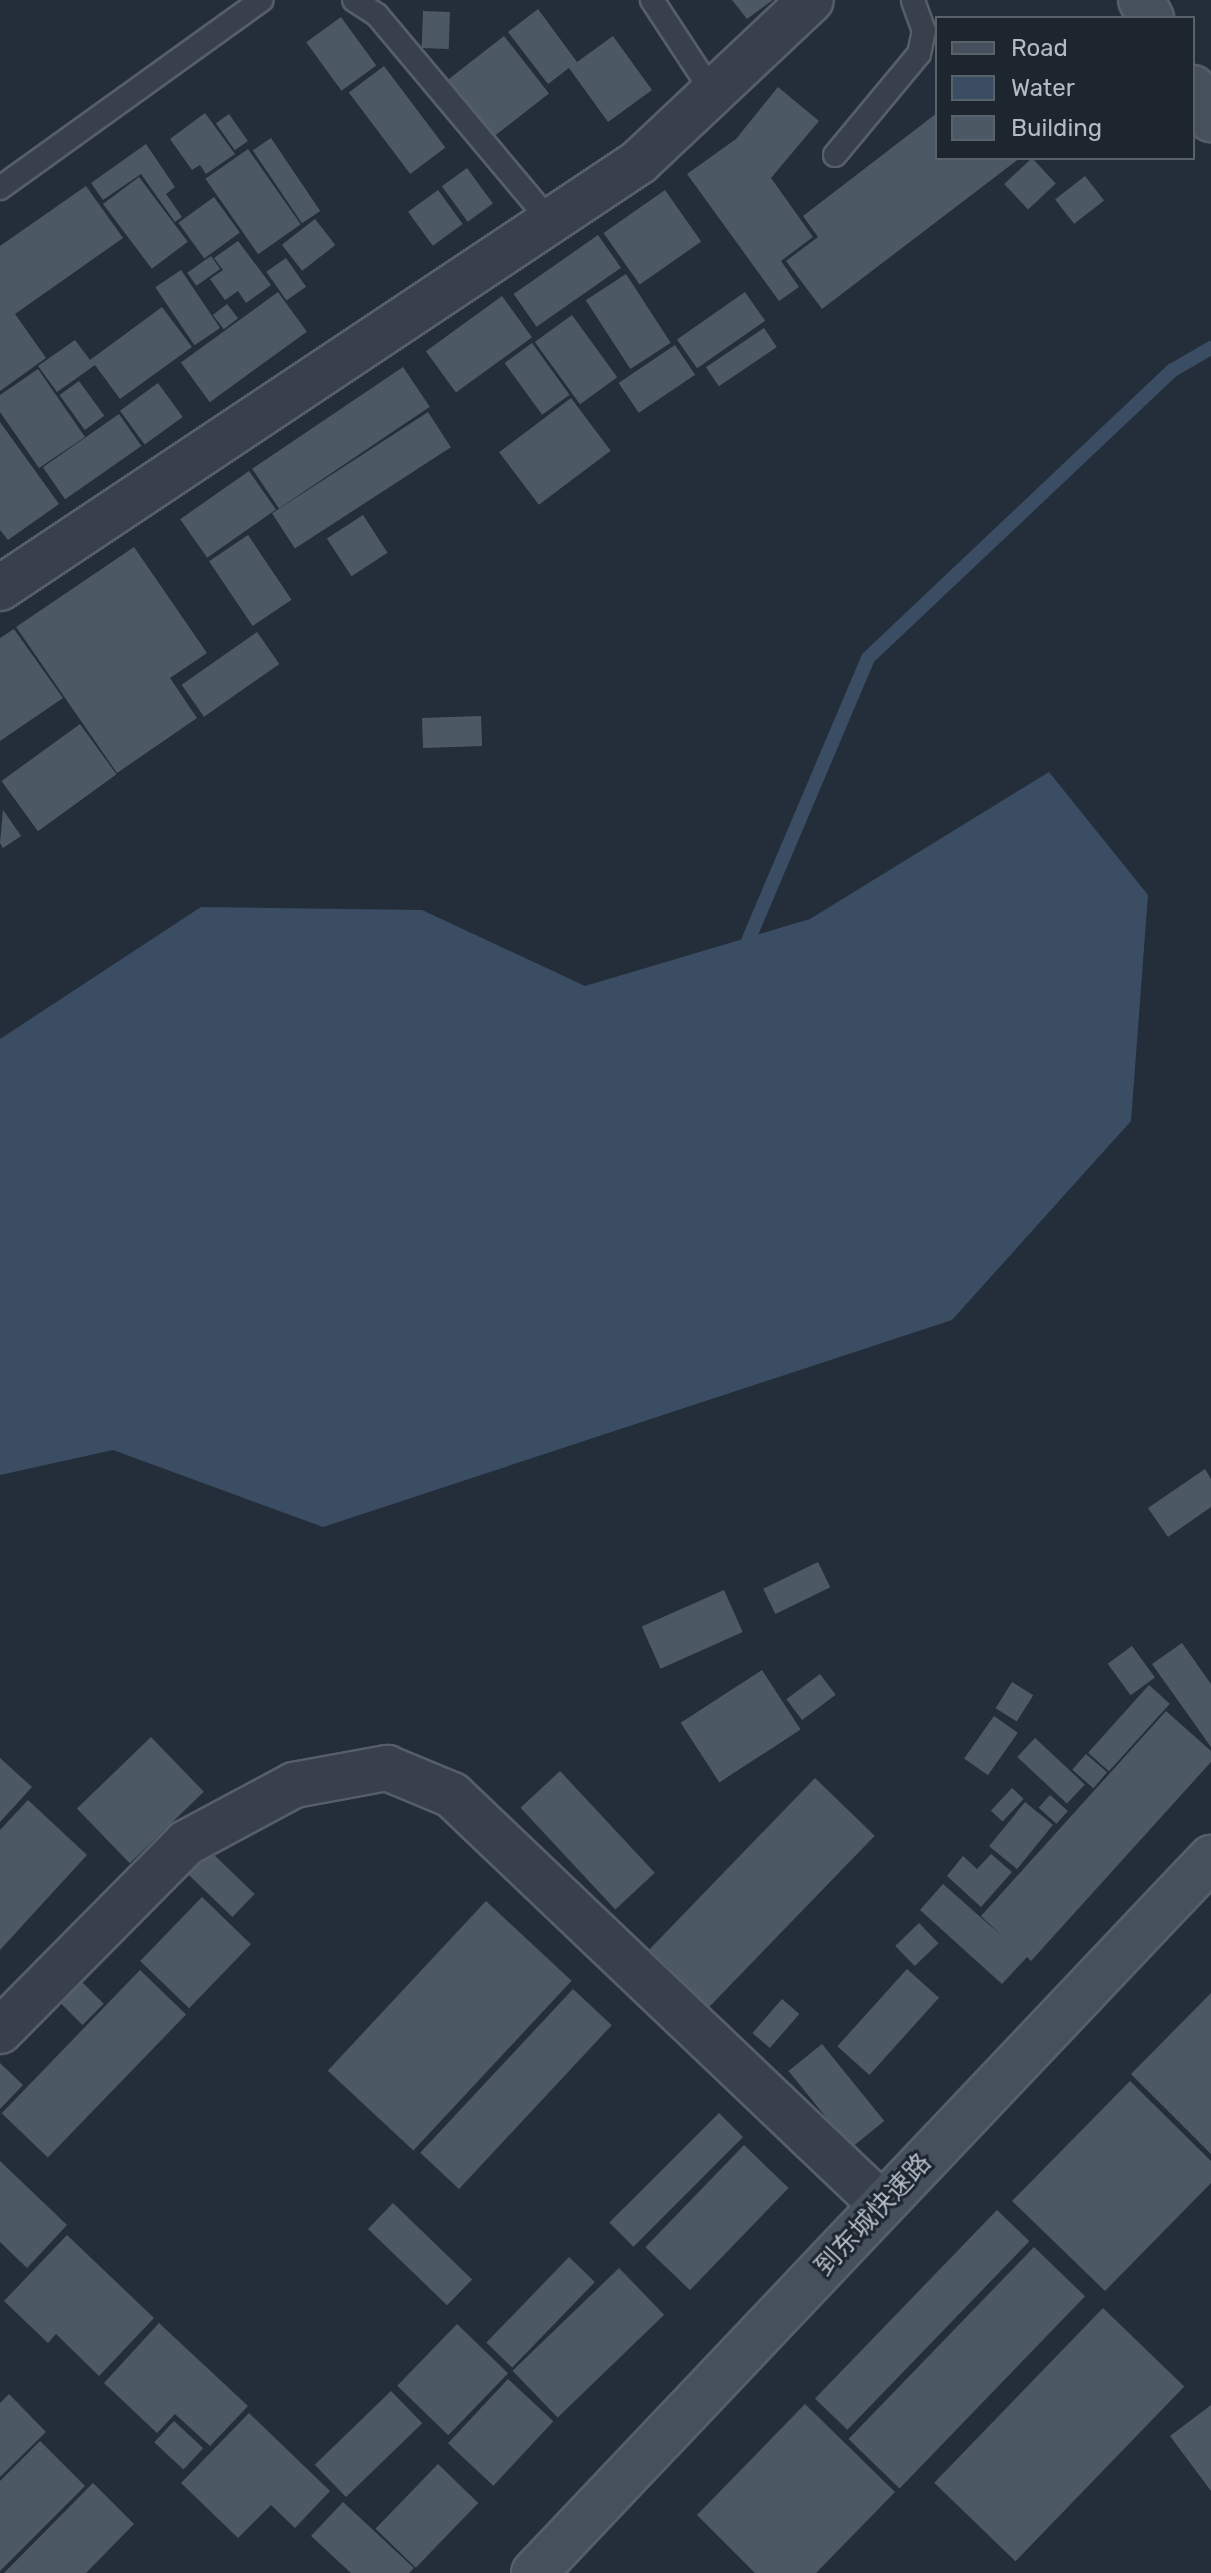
<!DOCTYPE html>
<html>
<head>
<meta charset="utf-8">
<style>
	body { margin:0 }
	#map { position:relative; width:1211px; height:2573px; overflow:hidden; background:#242e3a; font-family:Rubik,"Noto Sans SC",sans-serif }
	div>[style] { position:absolute }
	.water>* { inset:0; background:#3a4d62 }
	.stream>* { height:14px; margin:-7px; padding:0 7px; transform-origin:7px; border-radius:7px; background:#3a4d62 }
	.building>* { inset:0; background:#4c5965; transform-origin:0 0 }
	.roads { filter:drop-shadow(2px 0 #565e68) drop-shadow(-2px 0 #565e68) drop-shadow(0 2px #565e68) drop-shadow(0 -2px #565e68) }
	.service>* { height:22px; margin:-11px; padding:0 11px; transform-origin:11px; border-radius:11px; background:#38404b }
	.minor>* { height:44px; margin:-22px; padding:0 22px; transform-origin:22px; border-radius:22px; background:#38404b }
	.tertiary>* { height:44px; margin:-22px; padding:0 22px; transform-origin:22px; border-radius:22px; background:#38404b }
	.secondary>* { height:44px; margin:-22px; padding:0 22px; transform-origin:22px; border-radius:22px; background:#46505d }
	span { translate:-50% -50%; white-space:nowrap; text-align:center; line-height:1.15; -webkit-text-stroke:6px #1d252f; paint-order:stroke }
	.street-label { font-size:26px; color:#b3bbc6 }
	.legend { position:absolute; left:935px; top:16px; width:260px; height:144px; box-sizing:border-box; background:#1d252f; border:2px solid #59616b; margin:0; padding:10px 14px; list-style:none; font-size:24px; color:#b3bbc6 }
	.legend li { display:flex; align-items:center; gap:16px; height:40px }
	.legend b { width:40px; border:2px solid #59616b }
</style>
</head>
<body>
<div id="map">
	<div class="water">
		<i style="clip-path:polygon(1049px 772px,1148px 895px,1131px 1121px,952px 1320px,323px 1527px,113px 1450px,0 1475px,0 1039px,201px 907px,422px 910px,585px 986px,810px 919px)"></i>
	</div>
	<div class="stream">
		<i style="left:745px;top:948px;width:315px;rotate:-67deg"></i>
		<i style="left:868px;top:658px;width:419px;rotate:-43.4deg"></i>
		<i style="left:1173px;top:370px;width:44px;rotate:-30.1deg"></i>
	</div>
	<div class="building">
		<i style="clip-path:polygon(732px 0,773px 0,747px 19px)"></i>
		<i style="clip-path:polygon(538px 9px,577px 62px,613px 36px,652px 90px,608px 122px,569px 68px,548px 84px,508px 32px)"></i>
		<i style="left:423px;top:11px;width:27px;height:37px;rotate:2deg"></i>
		<i style="left:341px;top:17px;width:60px;height:43px;rotate:54deg"></i>
		<i style="left:504px;top:36px;width:73px;height:72px;rotate:52deg"></i>
		<i style="left:384px;top:66px;width:102px;height:44px;rotate:53deg"></i>
		<i style="clip-path:polygon(778px 87px,819px 121px,771px 178px,813px 237px,781px 261px,799px 287px,779px 301px,687px 174px,736px 139px)"></i>
		<i style="clip-path:polygon(205px 113px,235px 154px,206px 174px,200px 165px,192px 170px,170px 139px)"></i>
		<i style="clip-path:polygon(937px 113px,937px 158px,1020px 158px,822px 309px,786px 261px,818px 237px,803px 216px)"></i>
		<i style="left:229px;top:114px;width:33px;height:16px;rotate:55deg"></i>
		<i style="left:271px;top:138px;width:88px;height:22px;rotate:56deg"></i>
		<i style="clip-path:polygon(146px 144px,175px 187px,166px 194px,182px 217px,175px 222px,141px 174px,103px 200px,91px 183px)"></i>
		<i style="left:248px;top:149px;width:92px;height:52px;rotate:55deg"></i>
		<i style="left:1032px;top:158px;width:35px;height:38px;rotate:47deg"></i>
		<i style="left:467px;top:168px;width:44px;height:31px;rotate:54deg"></i>
		<i style="left:1085px;top:176px;width:31px;height:38px;rotate:52deg"></i>
		<i style="left:139px;top:177px;width:81px;height:45px;rotate:53deg"></i>
		<i style="clip-path:polygon(86px 186px,123px 238px,15px 314px,46px 358px,0 391px,0 246px)"></i>
		<i style="left:438px;top:190px;width:42px;height:37px;rotate:54deg"></i>
		<i style="left:665px;top:190px;width:63px;height:75px;rotate:55deg"></i>
		<i style="left:214px;top:197px;width:44px;height:44px;rotate:54deg"></i>
		<i style="left:315px;top:219px;width:33px;height:42px;rotate:52deg"></i>
		<i style="left:598px;top:235px;width:40px;height:103px;rotate:55deg"></i>
		<i style="clip-path:polygon(238px 241px,271px 285px,246px 303px,238px 291px,225px 300px,210px 279px,223px 270px,214px 258px)"></i>
		<i style="left:211px;top:256px;width:16px;height:29px;rotate:55deg"></i>
		<i style="left:286px;top:258px;width:35px;height:24px;rotate:55deg"></i>
		<i style="left:181px;top:270px;width:70px;height:31px;rotate:56deg"></i>
		<i style="left:626px;top:274px;width:82px;height:48px;rotate:57deg"></i>
		<i style="left:278px;top:292px;width:49px;height:120px;rotate:54deg"></i>
		<i style="left:745px;top:292px;width:35px;height:83px;rotate:55deg"></i>
		<i style="left:502px;top:296px;width:51px;height:94px;rotate:54deg"></i>
		<i style="left:227px;top:304px;width:18px;height:18px;rotate:52deg"></i>
		<i style="clip-path:polygon(162px 307px,192px 347px,120px 399px,95px 365px,57px 392px,38px 366px,75px 340px,90px 360px)"></i>
		<i style="left:572px;top:315px;width:77px;height:46px;rotate:54deg"></i>
		<i style="left:764px;top:328px;width:23px;height:70px;rotate:56deg"></i>
		<i style="left:532px;top:343px;width:64px;height:34px;rotate:54deg"></i>
		<i style="left:675px;top:345px;width:36px;height:68px;rotate:56deg"></i>
		<i style="left:403px;top:367px;width:48px;height:182px;rotate:56deg"></i>
		<i style="clip-path:polygon(38px 369px,85px 437px,39px 468px,0 412px,0 395px)"></i>
		<i style="left:79px;top:381px;width:43px;height:24px;rotate:54deg"></i>
		<i style="left:158px;top:383px;width:42px;height:47px;rotate:54deg"></i>
		<i style="left:571px;top:398px;width:66px;height:90px;rotate:53deg"></i>
		<i style="left:428px;top:412px;width:42px;height:186px;rotate:57deg"></i>
		<i style="left:119px;top:414px;width:39px;height:93px;rotate:55deg"></i>
		<i style="clip-path:polygon(0 422px,59px 504px,8px 540px,0 530px)"></i>
		<i style="left:249px;top:471px;width:47px;height:84px;rotate:55deg"></i>
		<i style="left:363px;top:515px;width:45px;height:43px;rotate:57deg"></i>
		<i style="left:248px;top:535px;width:78px;height:47px;rotate:56deg"></i>
		<i style="clip-path:polygon(134px 547px,207px 653px,170px 678px,197px 718px,117px 773px,16px 627px)"></i>
		<i style="clip-path:polygon(14px 629px,63px 698px,0 741px,0 638px)"></i>
		<i style="left:257px;top:632px;width:39px;height:92px;rotate:55deg"></i>
		<i style="left:481px;top:716px;width:30px;height:59px;rotate:88deg"></i>
		<i style="left:80px;top:724px;width:62px;height:97px;rotate:54deg"></i>
		<i style="clip-path:polygon(3px 810px,21px 836px,3px 848px,0 843px)"></i>
		<i style="clip-path:polygon(1205px 1469px,1211px 1479px,1211px 1507px,1168px 1537px,1148px 1508px)"></i>
		<i style="left:818px;top:1562px;width:28px;height:61px;rotate:64deg"></i>
		<i style="left:724px;top:1590px;width:46px;height:90px;rotate:66deg"></i>
		<i style="clip-path:polygon(1182px 1643px,1211px 1684px,1211px 1747px,1152px 1664px)"></i>
		<i style="left:1132px;top:1646px;width:39px;height:30px;rotate:54deg"></i>
		<i style="left:762px;top:1670px;width:71px;height:97px;rotate:57deg"></i>
		<i style="left:820px;top:1674px;width:26px;height:42px;rotate:53deg"></i>
		<i style="left:1012px;top:1682px;width:25px;height:31px;rotate:32deg"></i>
		<i style="left:1149px;top:1685px;width:28px;height:91px;rotate:42deg"></i>
		<i style="clip-path:polygon(1166px 1711px,1211px 1751px,1211px 1762px,1031px 1961px,1027px 1957px,1002px 1984px,920px 1910px,943px 1884px,1003px 1937px,981px 1916px)"></i>
		<i style="left:994px;top:1716px;width:29px;height:52px;rotate:35deg"></i>
		<i style="left:151px;top:1737px;width:76px;height:103px;rotate:46deg"></i>
		<i style="left:1035px;top:1738px;width:68px;height:26px;rotate:43deg"></i>
		<i style="left:1086px;top:1754px;width:28px;height:21px;rotate:41deg"></i>
		<i style="clip-path:polygon(0 1758px,32px 1787px,0 1822px)"></i>
		<i style="left:560px;top:1771px;width:139px;height:54px;rotate:47deg"></i>
		<i style="left:815px;top:1778px;width:83px;height:238px;rotate:44deg"></i>
		<i style="left:1012px;top:1788px;width:16px;height:31px;rotate:43deg"></i>
		<i style="left:1050px;top:1795px;width:24px;height:17px;rotate:42deg"></i>
		<i style="clip-path:polygon(28px 1800px,87px 1855px,0 1950px,0 1830px)"></i>
		<i style="left:1025px;top:1802px;width:36px;height:57px;rotate:39deg"></i>
		<i style="left:210px;top:1851px;width:62px;height:32px;rotate:44deg"></i>
		<i style="clip-path:polygon(991px 1854px,1012px 1872px,981px 1907px,947px 1876px,963px 1856px,977px 1869px)"></i>
		<i style="left:202px;top:1897px;width:68px;height:89px;rotate:44deg"></i>
		<i style="left:486px;top:1901px;width:117px;height:232px;rotate:43deg"></i>
		<i style="left:919px;top:1923px;width:28px;height:33px;rotate:46deg"></i>
		<i style="left:907px;top:1969px;width:43px;height:104px;rotate:42deg"></i>
		<i style="left:140px;top:1970px;width:64px;height:199px;rotate:44deg"></i>
		<i style="left:74px;top:1974px;width:42px;height:30px;rotate:45deg"></i>
		<i style="left:573px;top:1989px;width:53px;height:224px;rotate:43deg"></i>
		<i style="clip-path:polygon(1211px 1993px,1211px 2154px,1131px 2074px)"></i>
		<i style="left:782px;top:1999px;width:23px;height:45px;rotate:41deg"></i>
		<i style="left:822px;top:2044px;width:99px;height:43px;rotate:51deg"></i>
		<i style="clip-path:polygon(0 2063px,23px 2085px,0 2109px)"></i>
		<i style="clip-path:polygon(1130px 2081px,1211px 2161px,1211px 2183px,1105px 2291px,1012px 2201px)"></i>
		<i style="left:719px;top:2113px;width:34px;height:155px;rotate:45deg"></i>
		<i style="left:744px;top:2145px;width:62px;height:142px;rotate:44deg"></i>
		<i style="clip-path:polygon(0 2161px,67px 2225px,27px 2268px,0 2242px)"></i>
		<i style="left:393px;top:2203px;width:110px;height:36px;rotate:44deg"></i>
		<i style="left:997px;top:2210px;width:45px;height:262px;rotate:44deg"></i>
		<i style="clip-path:polygon(67px 2235px,154px 2318px,99px 2376px,56px 2334px,48px 2343px,4px 2301px)"></i>
		<i style="left:1034px;top:2247px;width:71px;height:267px;rotate:44deg"></i>
		<i style="left:569px;top:2257px;width:36px;height:119px;rotate:44deg"></i>
		<i style="left:619px;top:2268px;width:65px;height:148px;rotate:46deg"></i>
		<i style="left:1103px;top:2308px;width:113px;height:243px;rotate:44deg"></i>
		<i style="clip-path:polygon(159px 2323px,248px 2406px,210px 2446px,175px 2414px,157px 2433px,104px 2383px)"></i>
		<i style="left:457px;top:2324px;width:71px;height:86px;rotate:44deg"></i>
		<i style="left:508px;top:2379px;width:62px;height:88px;rotate:43deg"></i>
		<i style="left:391px;top:2391px;width:45px;height:106px;rotate:46deg"></i>
		<i style="clip-path:polygon(9px 2394px,46px 2432px,0 2477px,0 2403px)"></i>
		<i style="clip-path:polygon(805px 2404px,895px 2492px,816px 2573px,755px 2573px,697px 2515px)"></i>
		<i style="clip-path:polygon(1211px 2405px,1211px 2491px,1170px 2436px)"></i>
		<i style="clip-path:polygon(249px 2413px,330px 2491px,295px 2528px,271px 2505px,238px 2538px,181px 2483px)"></i>
		<i style="left:174px;top:2421px;width:40px;height:29px;rotate:43deg"></i>
		<i style="clip-path:polygon(40px 2441px,85px 2486px,0 2571px,0 2481px)"></i>
		<i style="left:438px;top:2464px;width:56px;height:90px;rotate:44deg"></i>
		<i style="clip-path:polygon(93px 2483px,134px 2524px,86px 2573px,4px 2573px)"></i>
		<i style="clip-path:polygon(343px 2502px,414px 2568px,409px 2573px,351px 2573px,311px 2536px)"></i>
	</div>
	<div class="roads">
		<div class="service">
			<i style="left:354px;top:0;width:27px;rotate:33deg"></i>
			<i style="left:377px;top:15px;width:269px;rotate:50deg"></i>
			<i style="left:652px;top:0;width:111px;rotate:56.7deg"></i>
			<i style="left:835px;top:155px;width:131px;rotate:-50.3deg"></i>
			<i style="left:919px;top:54px;width:24px;rotate:-78deg"></i>
			<i style="left:924px;top:31px;width:33px;rotate:-110deg"></i>
			<i style="left:0;top:188px;width:322px;rotate:-35.7deg"></i>
		</div>
		<div class="minor">
			<i style="left:0;top:2031px;width:264px;rotate:-45.3deg"></i>
			<i style="left:186px;top:1843px;width:123px;rotate:-28.2deg"></i>
			<i style="left:294px;top:1785px;width:95px;rotate:-10.4deg"></i>
			<i style="left:387px;top:1768px;width:70px;rotate:22.6deg"></i>
			<i style="left:452px;top:1795px;width:594px;rotate:43.64deg"></i>
		</div>
		<div class="tertiary">
			<i style="left:0;top:588px;width:768px;rotate:-33.69deg"></i>
			<i style="left:639px;top:162px;width:236px;rotate:-43.3deg"></i>
		</div>
		<div class="secondary">
			<i style="left:1141px;top:0;width:21px;rotate:61deg"></i>
			<i style="left:1193px;top:88px;width:36px;rotate:60deg"></i>
			<i style="left:534px;top:2573px;width:985px;rotate:-46.56deg"></i>
		</div>
	</div>
	<div class="street-label">
		<span style="left:873px;top:2215px;rotate:-47deg">到东城快速路</span>
	</div>
	<ul class="legend">
	<li><b style="height:10px;background:#46505d"></b>Road</li>
	<li><b style="height:22px;background:#3a4d62"></b>Water</li>
	<li><b style="height:22px;background:#4c5965"></b>Building</li>
	</ul>
</div>
</body>
</html>
